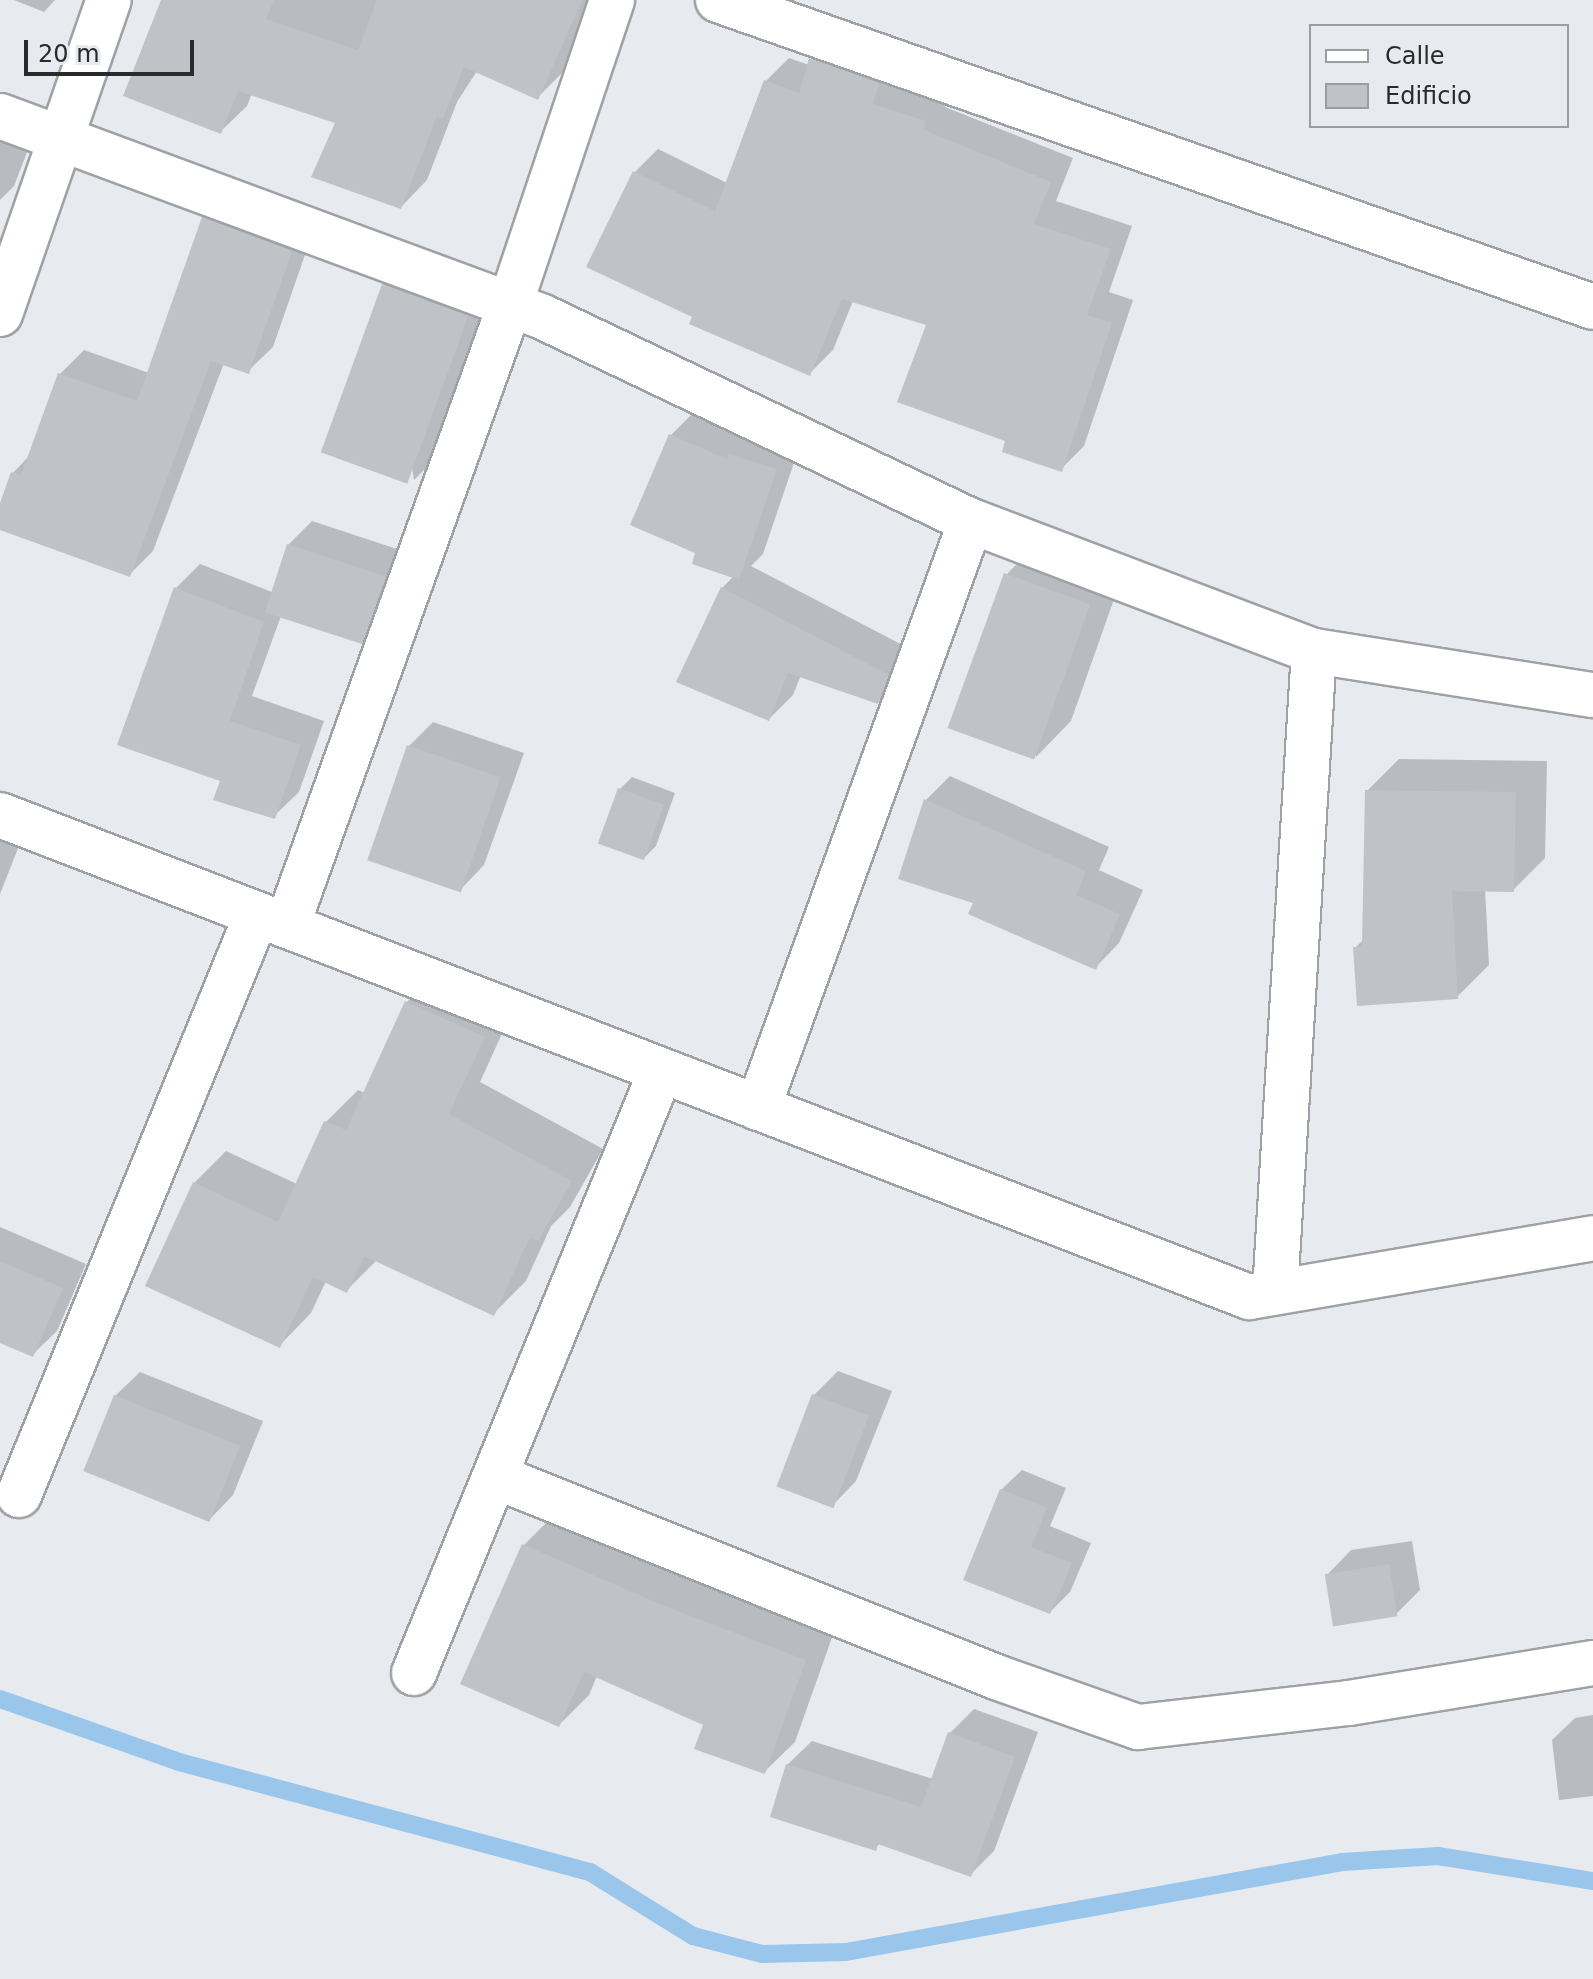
<!DOCTYPE html>
<html>
<head>
<meta charset="utf-8">
<style>
	body { margin:0 }
	#map { position:relative; width:1593px; height:1979px; overflow:hidden; background:#e7eaef; font-family:"DejaVu Sans",sans-serif }
	div>[style] { position:absolute }
	.shadow>* { inset:0; background:#0003 }
	.stream>* { height:18px; margin:-9px; padding:0 9px; transform-origin:9px; border-radius:9px; background:#9ac6eb }
	.building>* { inset:0; background:#bfc2c6; transform-origin:0 0 }
	.roads { filter:drop-shadow(2px 0 #9ea1a5) drop-shadow(-2px 0 #9ea1a5) drop-shadow(0 2px #9ea1a5) drop-shadow(0 -2px #9ea1a5) }
	.minor>* { height:44px; margin:-22px; padding:0 22px; transform-origin:22px; border-radius:22px; background:#fff }
	span { translate:-50% -50%; white-space:nowrap; text-align:center; line-height:1.15; -webkit-text-stroke:7px #e7eaef; paint-order:stroke }
	.legend { position:absolute; left:1309px; top:24px; width:260px; height:104px; box-sizing:border-box; background:#e7eaef; border:2px solid #9b9da1; margin:0; padding:10px 14px; list-style:none; font-size:24px; color:#282a2b }
	.legend li { display:flex; align-items:center; gap:16px; height:40px }
	.legend b { width:40px; border:2px solid #9b9da1 }
	.scale { position:absolute; left:24px; top:40px; width:170px; height:36px; box-sizing:border-box; border:4px solid #282a2b; border-top:0; padding-left:10px; font-size:24px; line-height:28px; white-space:nowrap; color:#282a2b; -webkit-text-stroke:6px #e7eaef; paint-order:stroke }
</style>
</head>
<body>
<div id="map">
	<div class="shadow">
		<i style="clip-path:polygon(14px 0,55px 0,44px 12px)"></i>
		<i style="clip-path:polygon(165px 0,595px 0,564px 71px,538px 97px,477px 71px,457px 102px,427px 180px,401px 207px,338px 121px,252px 93px,247px 106px,220px 132px)"></i>
		<i style="clip-path:polygon(833px 36px,948px 98px,945px 107px,1073px 158px,1056px 201px,1132px 226px,1109px 292px,1133px 300px,1084px 446px,1061px 469px,1008px 440px,929px 323px,853px 301px,833px 350px,810px 373px,694px 316px,635px 172px,658px 149px,727px 183px,766px 81px,789px 58px,809px 65px)"></i>
		<i style="clip-path:polygon(0 95px,38px 124px,14px 186px,0 200px)"></i>
		<i style="clip-path:polygon(227px 194px,315px 226px,273px 347px,248px 371px,224px 363px,153px 551px,129px 575px,0 528px,0 509px,13px 473px,30px 455px,60px 374px,84px 350px,149px 373px,203px 218px)"></i>
		<i style="clip-path:polygon(419px 250px,502px 281px,449px 445px,414px 480px,383px 285px)"></i>
		<i style="clip-path:polygon(695px 411px,800px 445px,763px 554px,751px 566px,912px 650px,902px 677px,878px 702px,801px 675px,793px 695px,769px 719px,722px 588px,734px 576px,698px 552px,671px 435px)"></i>
		<i style="clip-path:polygon(312px 521px,409px 553px,385px 619px,361px 643px,281px 616px,252px 696px,324px 721px,299px 792px,274px 816px,222px 780px,176px 588px,200px 564px,272px 592px,288px 545px)"></i>
		<i style="clip-path:polygon(1041px 539px,1125px 568px,1071px 721px,1036px 757px,1006px 575px)"></i>
		<i style="clip-path:polygon(433px 722px,524px 753px,484px 865px,460px 890px,409px 746px)"></i>
		<i style="clip-path:polygon(1399px 759px,1547px 761px,1545px 858px,1513px 890px,1485px 889px,1489px 965px,1457px 997px,1355px 948px,1364px 939px,1367px 791px)"></i>
		<i style="clip-path:polygon(950px 776px,1109px 847px,1099px 870px,1143px 890px,1119px 943px,1095px 968px,926px 800px)"></i>
		<i style="clip-path:polygon(632px 777px,675px 793px,656px 846px,644px 858px,620px 789px)"></i>
		<i style="clip-path:polygon(0 807px,30px 818px,0 894px)"></i>
		<i style="clip-path:polygon(439px 970px,515px 1005px,480px 1082px,603px 1149px,570px 1207px,551px 1226px,526px 1281px,494px 1313px,377px 1260px,346px 1291px,326px 1281px,311px 1313px,280px 1345px,194px 1183px,226px 1151px,297px 1184px,326px 1122px,358px 1090px,365px 1093px,407px 1002px)"></i>
		<i style="clip-path:polygon(0 1227px,86px 1264px,57px 1331px,32px 1355px,0 1341px)"></i>
		<i style="clip-path:polygon(838px 1371px,892px 1391px,856px 1481px,832px 1506px,814px 1395px)"></i>
		<i style="clip-path:polygon(140px 1372px,263px 1421px,233px 1495px,209px 1520px,115px 1396px)"></i>
		<i style="clip-path:polygon(1022px 1470px,1066px 1488px,1050px 1526px,1091px 1543px,1070px 1592px,1050px 1612px,1001px 1490px)"></i>
		<i style="clip-path:polygon(554px 1515px,835px 1629px,795px 1742px,764px 1772px,706px 1724px,597px 1676px,589px 1695px,559px 1725px,463px 1683px,524px 1545px)"></i>
		<i style="clip-path:polygon(1412px 1541px,1420px 1590px,1396px 1614px,1327px 1575px,1351px 1550px)"></i>
		<i style="clip-path:polygon(974px 1709px,1038px 1732px,994px 1851px,970px 1875px,880px 1843px,875px 1849px,787px 1765px,812px 1741px,933px 1779px,950px 1733px)"></i>
		<i style="clip-path:polygon(1593px 1715px,1593px 1796px,1559px 1800px,1552px 1740px,1575px 1718px)"></i>
	</div>
	<div class="stream">
		<i style="left:0;top:1699px;width:190px;rotate:19.4deg"></i>
		<i style="left:179px;top:1762px;width:425px;rotate:15deg"></i>
		<i style="left:590px;top:1872px;width:121px;rotate:31.9deg"></i>
		<i style="left:693px;top:1936px;width:71px;rotate:14.6deg"></i>
		<i style="left:762px;top:1954px;width:84px;rotate:-1.4deg"></i>
		<i style="left:846px;top:1952px;width:504px;rotate:-10.28deg"></i>
		<i style="left:1342px;top:1862px;width:96px;rotate:-3.6deg"></i>
		<i style="left:1438px;top:1856px;width:157px;rotate:9.2deg"></i>
	</div>
	<div class="building">
		<i style="clip-path:polygon(161px 0,274px 0,266px 19px,358px 50px,377px 0,582px 0,538px 100px,464px 67px,443px 118px,437px 116px,401px 209px,311px 177px,335px 123px,238px 91px,221px 134px,123px 96px)"></i>
		<i style="clip-path:polygon(809px 58px,879px 83px,873px 104px,926px 121px,924px 130px,1051px 182px,1034px 224px,1111px 249px,1087px 315px,1112px 323px,1062px 472px,1002px 452px,1005px 441px,897px 402px,926px 325px,842px 299px,810px 376px,689px 324px,692px 317px,586px 267px,633px 171px,715px 211px,764px 80px,799px 93px)"></i>
		<i style="clip-path:polygon(202px 217px,292px 251px,249px 374px,211px 361px,130px 577px,0 530px,0 503px,11px 472px,21px 475px,58px 373px,137px 401px)"></i>
		<i style="left:382px;top:284px;width:92px;height:179px;rotate:20deg"></i>
		<i style="clip-path:polygon(669px 434px,727px 459px,729px 454px,777px 469px,739px 580px,692px 564px,695px 553px,630px 525px)"></i>
		<i style="left:287px;top:544px;width:104px;height:72px;rotate:18deg"></i>
		<i style="left:1004px;top:573px;width:92px;height:165px;rotate:20deg"></i>
		<i style="clip-path:polygon(174px 587px,264px 622px,230px 721px,301px 745px,275px 819px,213px 800px,220px 781px,117px 745px)"></i>
		<i style="clip-path:polygon(721px 587px,889px 675px,878px 704px,788px 673px,769px 721px,676px 682px)"></i>
		<i style="left:407px;top:745px;width:99px;height:122px;rotate:19deg"></i>
		<i style="left:618px;top:788px;width:49px;height:59px;rotate:20deg"></i>
		<i style="clip-path:polygon(1365px 790px,1516px 792px,1514px 892px,1452px 891px,1458px 999px,1357px 1006px,1353px 947px,1362px 947px)"></i>
		<i style="clip-path:polygon(924px 799px,1086px 871px,1076px 895px,1120px 914px,1096px 970px,968px 914px,973px 903px,898px 879px)"></i>
		<i style="clip-path:polygon(405px 1001px,485px 1037px,449px 1114px,572px 1181px,538px 1241px,530px 1237px,494px 1316px,364px 1256px,347px 1293px,313px 1277px,280px 1348px,145px 1286px,193px 1182px,278px 1222px,324px 1121px,346px 1130px)"></i>
		<i style="clip-path:polygon(0 1261px,63px 1288px,33px 1357px,0 1343px)"></i>
		<i style="left:812px;top:1394px;width:61px;height:99px;rotate:21deg"></i>
		<i style="left:114px;top:1395px;width:136px;height:82px;rotate:22deg"></i>
		<i style="clip-path:polygon(1000px 1489px,1047px 1508px,1031px 1547px,1072px 1563px,1050px 1614px,963px 1580px)"></i>
		<i style="clip-path:polygon(522px 1544px,662px 1605px,806px 1660px,765px 1774px,694px 1749px,703px 1725px,584px 1672px,559px 1727px,460px 1684px)"></i>
		<i style="left:1389px;top:1564px;width:53px;height:65px;rotate:81deg"></i>
		<i style="clip-path:polygon(948px 1732px,1015px 1757px,971px 1877px,878px 1844px,876px 1851px,770px 1817px,786px 1764px,921px 1807px)"></i>
	</div>
	<div class="roads">
		<div class="minor">
			<i style="left:718px;top:0;width:927px;rotate:19.33deg"></i>
			<i style="left:0;top:116px;width:579px;rotate:20.31deg"></i>
			<i style="left:543px;top:317px;width:474px;rotate:25.5deg"></i>
			<i style="left:971px;top:521px;width:367px;rotate:20.8deg"></i>
			<i style="left:1314px;top:651px;width:282px;rotate:9deg"></i>
			<i style="left:0;top:314px;width:332px;rotate:-70.9deg"></i>
			<i style="left:0;top:815px;width:1339px;rotate:21.1deg"></i>
			<i style="left:1249px;top:1297px;width:349px;rotate:-9.7deg"></i>
			<i style="left:287px;top:926px;width:660px;rotate:-70.25deg"></i>
			<i style="left:510px;top:305px;width:322px;rotate:-71.5deg"></i>
			<i style="left:758px;top:1108px;width:624px;rotate:-70.06deg"></i>
			<i style="left:1275px;top:1292px;width:642px;rotate:-86.52deg"></i>
			<i style="left:497px;top:1477px;width:538px;rotate:21.84deg"></i>
			<i style="left:996px;top:1677px;width:151px;rotate:19.4deg"></i>
			<i style="left:1138px;top:1727px;width:212px;rotate:-6.5deg"></i>
			<i style="left:1349px;top:1703px;width:247px;rotate:-9.3deg"></i>
			<i style="left:19px;top:1495px;width:628px;rotate:-67.72deg"></i>
			<i style="left:414px;top:1673px;width:651px;rotate:-67.69deg"></i>
		</div>
	</div>
	<ul class="legend">
	<li><b style="height:10px;background:#fff"></b>Calle</li>
	<li><b style="height:22px;background:#bfc2c6"></b>Edificio</li>
	</ul>
	<div class="scale">20 m</div>
</div>
</body>
</html>
